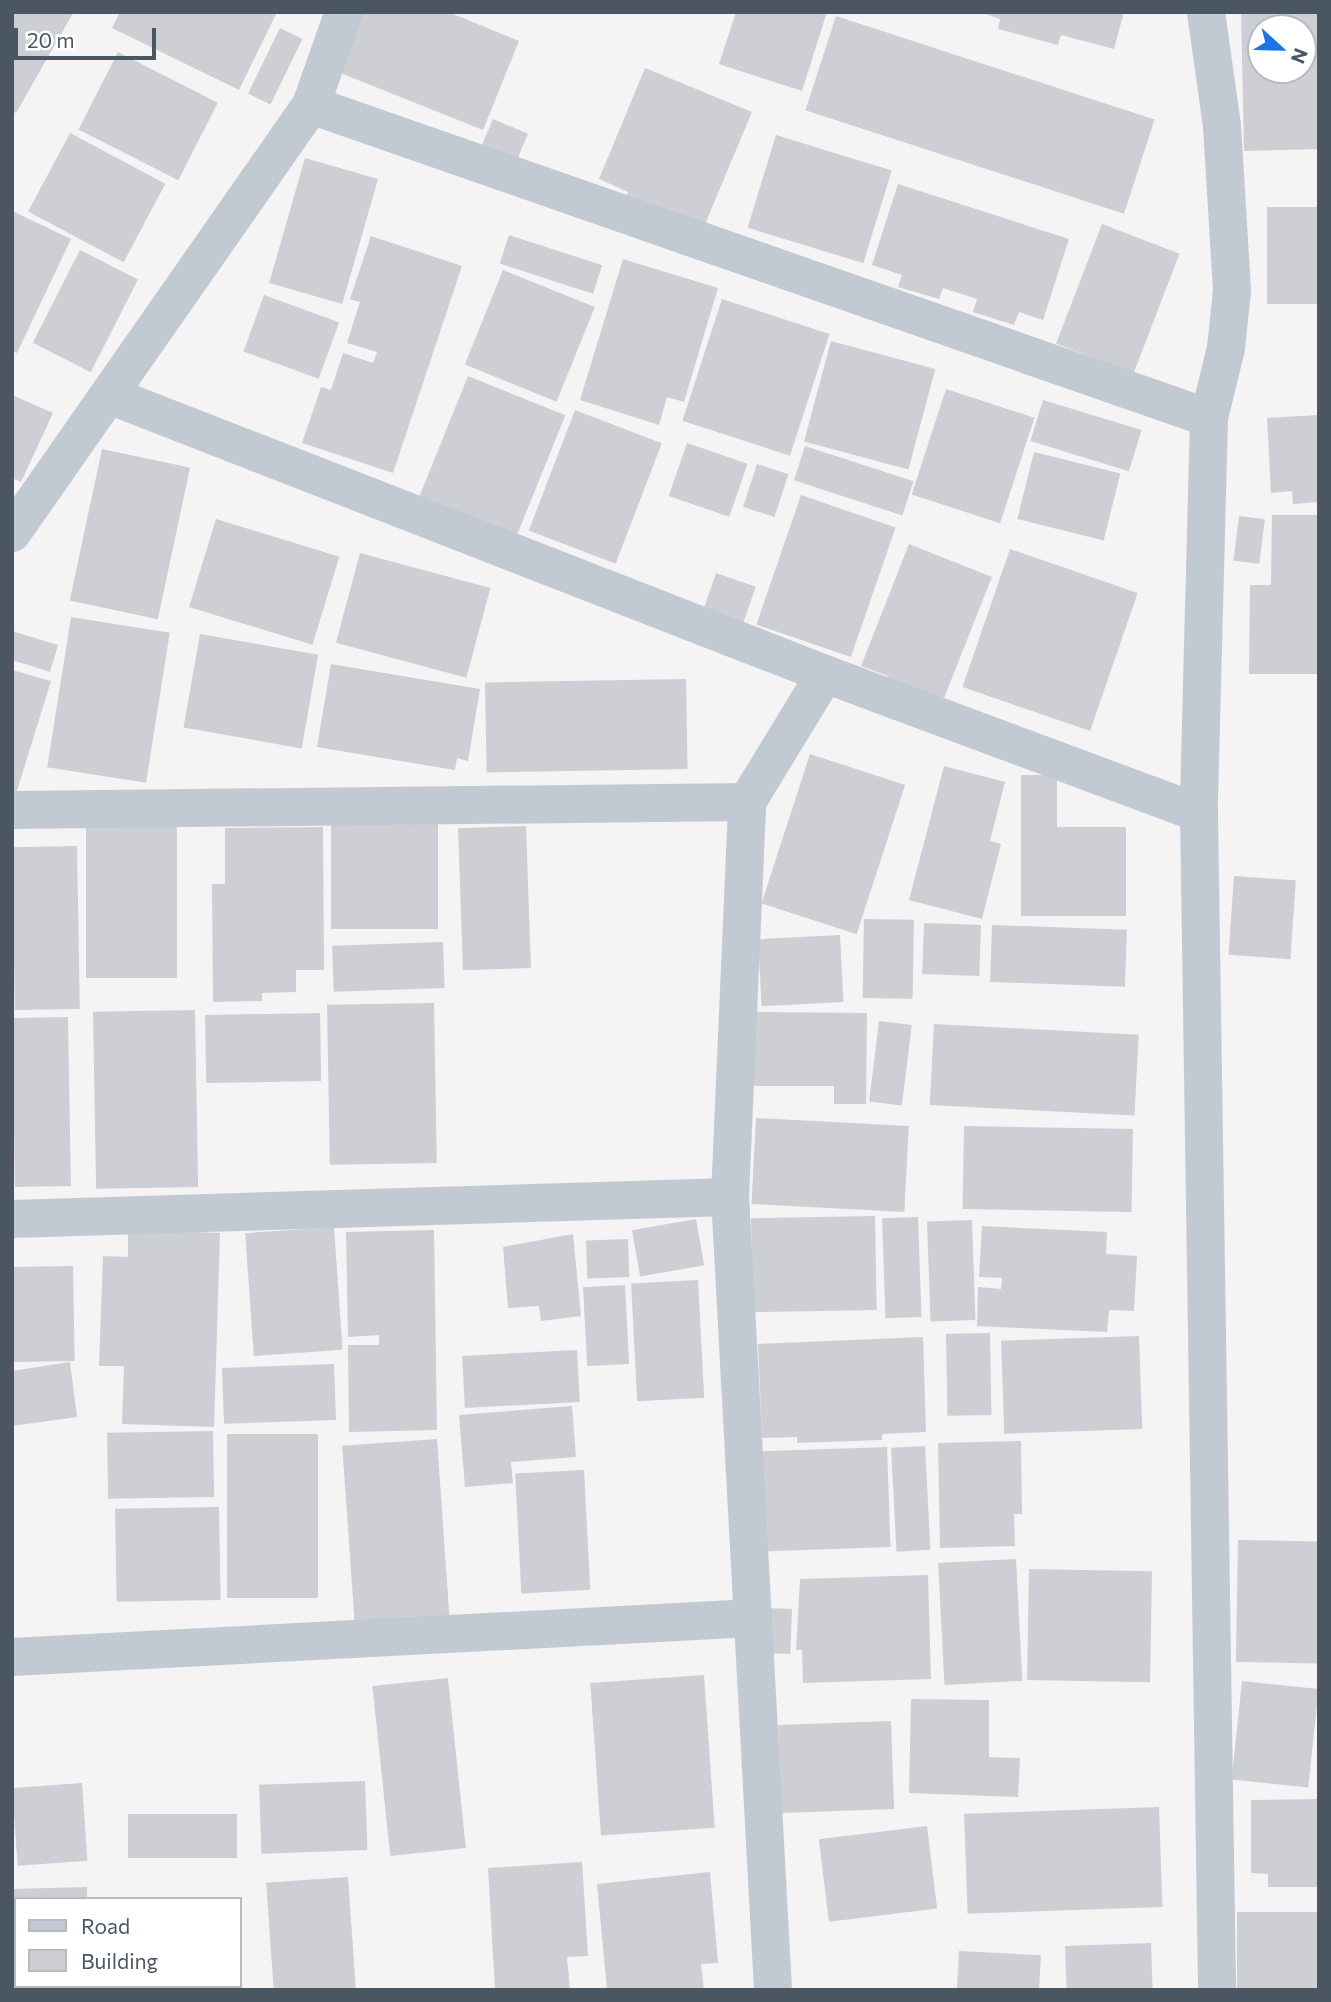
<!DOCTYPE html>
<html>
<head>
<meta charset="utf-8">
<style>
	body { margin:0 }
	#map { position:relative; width:1331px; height:2002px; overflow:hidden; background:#f5f3f3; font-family:Commissioner,sans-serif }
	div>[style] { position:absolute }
	.building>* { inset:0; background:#cdcfd5; transform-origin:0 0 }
	.street>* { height:38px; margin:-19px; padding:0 19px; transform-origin:19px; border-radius:19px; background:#c1cad2 }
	span { translate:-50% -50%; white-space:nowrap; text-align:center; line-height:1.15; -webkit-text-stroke:7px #fff; paint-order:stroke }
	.frame { position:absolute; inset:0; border:14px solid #4a5661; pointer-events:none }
	.legend { position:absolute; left:14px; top:1897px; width:228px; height:91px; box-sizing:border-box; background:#fff; border:2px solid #b7bbc0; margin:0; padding:9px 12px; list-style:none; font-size:21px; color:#4a5661 }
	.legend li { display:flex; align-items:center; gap:14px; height:35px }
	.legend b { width:35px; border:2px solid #b7bbc0 }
	.north { position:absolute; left:1247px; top:14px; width:70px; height:70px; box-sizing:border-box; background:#fff; border:2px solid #b7bbc0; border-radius:50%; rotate:112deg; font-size:19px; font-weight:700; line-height:28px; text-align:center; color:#4a5661 }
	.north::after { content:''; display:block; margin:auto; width:24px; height:32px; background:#1a73e8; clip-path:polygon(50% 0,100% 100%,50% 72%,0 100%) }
	.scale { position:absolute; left:14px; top:28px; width:142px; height:32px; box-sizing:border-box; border:4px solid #4a5661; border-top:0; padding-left:9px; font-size:21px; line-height:24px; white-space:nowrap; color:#4a5661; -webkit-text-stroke:5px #fff; paint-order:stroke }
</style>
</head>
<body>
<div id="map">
	<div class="building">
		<i style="clip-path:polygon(12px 12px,73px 13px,16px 113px,12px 111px)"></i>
		<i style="clip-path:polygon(120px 12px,277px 12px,239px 90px,112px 28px)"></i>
		<i style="clip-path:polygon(362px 12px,448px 12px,519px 41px,483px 130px,338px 72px)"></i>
		<i style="clip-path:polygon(736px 12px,827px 12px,802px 91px,719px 64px)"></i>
		<i style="clip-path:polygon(980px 12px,1124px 12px,1114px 49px,1061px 35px,1058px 45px,998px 29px,1000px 19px)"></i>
		<i style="clip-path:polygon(evenodd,1241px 12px,1319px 12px,1319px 149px,1244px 151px,1241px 12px,1261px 28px,1303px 28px,1303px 70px,1261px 70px,1261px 28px)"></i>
		<i style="left:836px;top:16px;width:335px;height:99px;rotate:18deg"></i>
		<i style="left:280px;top:28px;width:25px;height:73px;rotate:26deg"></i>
		<i style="left:118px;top:52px;width:112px;height:87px;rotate:27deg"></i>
		<i style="clip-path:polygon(645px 68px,752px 112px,705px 224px,623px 203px,628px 192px,599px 179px)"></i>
		<i style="left:493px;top:119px;width:38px;height:34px;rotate:23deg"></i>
		<i style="left:70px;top:133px;width:108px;height:89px;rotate:28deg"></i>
		<i style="left:776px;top:135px;width:121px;height:97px;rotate:17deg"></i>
		<i style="left:305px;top:158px;width:76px;height:130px;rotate:16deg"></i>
		<i style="clip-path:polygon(898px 184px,1069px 239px,1043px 320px,1019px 312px,1014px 325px,973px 312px,977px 299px,943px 288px,939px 299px,898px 287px,902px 275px,872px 265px)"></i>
		<i style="left:1267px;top:207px;width:52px;height:97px"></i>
		<i style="clip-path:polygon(12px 211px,71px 239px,17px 353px,12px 351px)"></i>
		<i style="left:1102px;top:224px;width:83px;height:128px;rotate:21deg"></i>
		<i style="left:509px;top:235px;width:98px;height:30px;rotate:18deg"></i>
		<i style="clip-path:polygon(371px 236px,462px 266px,393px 473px,302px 443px,321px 387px,331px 390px,343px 353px,373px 363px,377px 352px,347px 343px,360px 302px,350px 299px)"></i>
		<i style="left:80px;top:250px;width:65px;height:104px;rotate:27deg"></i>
		<i style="clip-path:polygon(623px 259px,718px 288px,684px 402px,667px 397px,659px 425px,580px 400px)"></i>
		<i style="left:503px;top:270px;width:99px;height:102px;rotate:22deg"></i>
		<i style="left:264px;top:295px;width:80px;height:60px;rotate:20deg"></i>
		<i style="left:722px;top:299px;width:113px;height:128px;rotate:18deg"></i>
		<i style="left:831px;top:341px;width:108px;height:104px;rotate:15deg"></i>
		<i style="left:468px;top:376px;width:105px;height:135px;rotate:22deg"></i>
		<i style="left:946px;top:389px;width:93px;height:111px;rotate:18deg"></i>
		<i style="clip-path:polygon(12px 395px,53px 413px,21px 482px,12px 478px)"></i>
		<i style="left:1043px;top:400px;width:103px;height:43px;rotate:17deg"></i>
		<i style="left:575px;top:410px;width:93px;height:129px;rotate:21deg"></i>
		<i style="clip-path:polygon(1319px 415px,1319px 502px,1293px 504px,1292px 491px,1271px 493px,1267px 418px)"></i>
		<i style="left:687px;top:443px;width:64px;height:56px;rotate:19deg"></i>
		<i style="left:805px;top:446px;width:114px;height:36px;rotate:18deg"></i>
		<i style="left:102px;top:449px;width:90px;height:155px;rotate:12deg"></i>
		<i style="left:1034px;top:452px;width:89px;height:69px;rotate:14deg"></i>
		<i style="left:757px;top:464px;width:33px;height:45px;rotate:18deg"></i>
		<i style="left:801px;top:495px;width:100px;height:137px;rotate:19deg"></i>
		<i style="clip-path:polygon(1272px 515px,1319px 515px,1319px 674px,1249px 674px,1250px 585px,1271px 585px)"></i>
		<i style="left:1239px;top:516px;width:26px;height:45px;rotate:7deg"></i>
		<i style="left:216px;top:519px;width:129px;height:92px;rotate:17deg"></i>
		<i style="clip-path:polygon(909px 544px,992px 577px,944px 698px,885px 685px,888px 676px,861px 666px)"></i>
		<i style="left:1010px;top:549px;width:135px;height:146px;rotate:19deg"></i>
		<i style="left:360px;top:553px;width:135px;height:93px;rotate:15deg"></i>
		<i style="left:716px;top:573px;width:42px;height:39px;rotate:19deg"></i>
		<i style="left:71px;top:617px;width:100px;height:152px;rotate:9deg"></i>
		<i style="clip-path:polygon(12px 631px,58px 645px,50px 672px,12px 660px)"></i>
		<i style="left:200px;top:634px;width:120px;height:95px;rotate:10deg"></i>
		<i style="clip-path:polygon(331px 664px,480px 689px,468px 761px,457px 758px,455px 770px,317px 747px)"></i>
		<i style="clip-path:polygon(12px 670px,51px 681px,16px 794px,12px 792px)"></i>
		<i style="left:686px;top:679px;width:90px;height:201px;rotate:89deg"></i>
		<i style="left:810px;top:754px;width:100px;height:157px;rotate:18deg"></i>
		<i style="clip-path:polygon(944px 766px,1005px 782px,990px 841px,1001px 844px,982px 919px,909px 900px)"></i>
		<i style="clip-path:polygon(1021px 775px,1057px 775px,1057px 827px,1126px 827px,1126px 916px,1021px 916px)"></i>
		<i style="left:331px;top:812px;width:107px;height:117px"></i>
		<i style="left:86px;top:822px;width:91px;height:156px"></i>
		<i style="left:526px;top:826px;width:142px;height:68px;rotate:88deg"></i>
		<i style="clip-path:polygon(323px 827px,324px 970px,296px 970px,296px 992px,262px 993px,262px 1001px,213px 1002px,212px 884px,225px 884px,225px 828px)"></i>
		<i style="left:77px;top:846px;width:163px;height:65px;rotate:89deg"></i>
		<i style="left:1234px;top:876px;width:62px;height:79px;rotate:4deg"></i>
		<i style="left:864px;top:919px;width:50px;height:79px;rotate:1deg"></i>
		<i style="left:924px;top:923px;width:57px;height:51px;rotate:2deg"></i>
		<i style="left:992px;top:925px;width:135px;height:57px;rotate:2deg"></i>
		<i style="left:840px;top:935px;width:67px;height:82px;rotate:87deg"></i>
		<i style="left:443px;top:942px;width:46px;height:111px;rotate:88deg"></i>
		<i style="left:434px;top:1003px;width:160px;height:107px;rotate:89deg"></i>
		<i style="left:195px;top:1010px;width:177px;height:102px;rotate:89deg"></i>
		<i style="clip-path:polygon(754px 1012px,867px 1013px,866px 1104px,834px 1104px,834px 1086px,753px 1086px)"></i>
		<i style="left:320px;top:1013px;width:68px;height:115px;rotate:89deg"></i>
		<i style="left:68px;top:1017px;width:169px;height:56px;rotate:89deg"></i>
		<i style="left:879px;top:1021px;width:33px;height:81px;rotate:7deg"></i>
		<i style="left:934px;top:1024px;width:205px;height:81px;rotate:3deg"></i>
		<i style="left:756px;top:1118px;width:153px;height:86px;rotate:3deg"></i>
		<i style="left:964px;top:1126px;width:169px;height:83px;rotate:1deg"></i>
		<i style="left:875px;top:1216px;width:94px;height:124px;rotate:89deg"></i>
		<i style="left:918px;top:1217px;width:100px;height:36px;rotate:88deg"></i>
		<i style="left:696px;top:1219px;width:47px;height:65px;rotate:80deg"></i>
		<i style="left:972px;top:1220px;width:100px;height:45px;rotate:88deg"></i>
		<i style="clip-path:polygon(982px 1226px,1107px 1232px,1106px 1254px,1137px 1256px,1134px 1311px,1109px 1310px,1107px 1332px,977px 1326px,978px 1287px,1001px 1289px,1002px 1278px,979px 1277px)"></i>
		<i style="left:334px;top:1227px;width:123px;height:89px;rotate:86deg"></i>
		<i style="clip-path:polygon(128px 1230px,220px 1233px,214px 1427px,122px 1424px,124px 1366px,99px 1366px,103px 1256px,128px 1257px)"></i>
		<i style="clip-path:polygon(434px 1230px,437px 1430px,349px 1432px,348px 1345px,379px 1345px,379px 1335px,348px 1337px,346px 1232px)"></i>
		<i style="clip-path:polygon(573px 1234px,581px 1316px,541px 1321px,539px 1306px,508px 1308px,503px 1247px)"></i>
		<i style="left:628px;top:1239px;width:38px;height:42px;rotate:88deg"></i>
		<i style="left:73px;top:1266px;width:95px;height:61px;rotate:89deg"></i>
		<i style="left:698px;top:1280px;width:118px;height:67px;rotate:87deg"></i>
		<i style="left:625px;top:1285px;width:79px;height:42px;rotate:87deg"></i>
		<i style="left:990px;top:1333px;width:82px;height:44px;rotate:89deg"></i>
		<i style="left:1139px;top:1336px;width:93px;height:138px;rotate:88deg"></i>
		<i style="clip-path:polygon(923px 1337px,926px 1432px,882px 1434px,882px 1440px,797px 1443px,797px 1437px,762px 1438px,758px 1344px)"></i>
		<i style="left:577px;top:1350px;width:52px;height:115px;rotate:87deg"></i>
		<i style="clip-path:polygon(70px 1362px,77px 1417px,12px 1426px,12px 1371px)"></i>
		<i style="left:334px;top:1364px;width:56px;height:112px;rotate:88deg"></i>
		<i style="clip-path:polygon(572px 1406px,576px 1457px,511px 1462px,513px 1483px,465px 1487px,459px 1415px)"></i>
		<i style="left:213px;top:1431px;width:66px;height:106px;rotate:89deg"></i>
		<i style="left:318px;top:1434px;width:164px;height:91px;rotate:90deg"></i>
		<i style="left:437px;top:1439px;width:177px;height:95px;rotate:86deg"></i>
		<i style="clip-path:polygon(1021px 1441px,1022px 1514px,1014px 1514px,1015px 1546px,940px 1548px,938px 1443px)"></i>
		<i style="left:925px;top:1446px;width:104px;height:34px;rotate:87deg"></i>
		<i style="left:887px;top:1447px;width:100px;height:132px;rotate:88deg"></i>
		<i style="left:584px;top:1470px;width:120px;height:69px;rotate:87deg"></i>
		<i style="left:219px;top:1507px;width:93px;height:104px;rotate:89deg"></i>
		<i style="left:1238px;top:1540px;width:81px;height:122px;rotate:1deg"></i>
		<i style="left:1016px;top:1559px;width:122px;height:78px;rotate:87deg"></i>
		<i style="left:1029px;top:1569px;width:123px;height:111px;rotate:1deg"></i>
		<i style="clip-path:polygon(928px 1575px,931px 1679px,803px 1683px,802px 1650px,796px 1650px,800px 1579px)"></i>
		<i style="left:765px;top:1608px;width:27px;height:45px;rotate:2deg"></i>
		<i style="left:704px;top:1675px;width:153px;height:114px;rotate:86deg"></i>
		<i style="left:448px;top:1678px;width:171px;height:76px;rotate:84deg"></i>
		<i style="left:1242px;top:1681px;width:77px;height:99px;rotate:6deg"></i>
		<i style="clip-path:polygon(911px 1699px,989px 1700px,989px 1757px,1020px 1758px,1018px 1797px,909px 1793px)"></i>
		<i style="left:891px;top:1721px;width:88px;height:113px;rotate:88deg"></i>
		<i style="left:365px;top:1781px;width:69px;height:106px;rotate:88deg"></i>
		<i style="left:82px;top:1783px;width:78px;height:70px;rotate:86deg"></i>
		<i style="clip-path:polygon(1319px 1799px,1319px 1887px,1268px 1887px,1268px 1874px,1251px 1873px,1251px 1800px)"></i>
		<i style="left:1159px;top:1807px;width:100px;height:195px;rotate:88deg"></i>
		<i style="left:237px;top:1814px;width:44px;height:109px;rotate:90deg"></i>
		<i style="left:927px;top:1826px;width:83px;height:109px;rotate:83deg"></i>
		<i style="clip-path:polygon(582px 1862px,588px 1956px,567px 1957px,570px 1990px,495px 1990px,488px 1868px)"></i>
		<i style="clip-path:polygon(710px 1872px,718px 1963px,701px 1964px,704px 1990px,607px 1990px,597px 1884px)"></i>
		<i style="left:348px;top:1877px;width:113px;height:82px;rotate:86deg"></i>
		<i style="clip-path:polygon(87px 1887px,87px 1899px,16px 1899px,16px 1986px,89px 1990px,13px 1990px,12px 1889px)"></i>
		<i style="left:1319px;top:1912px;width:78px;height:82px;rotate:90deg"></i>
		<i style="left:1151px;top:1943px;width:47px;height:86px;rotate:88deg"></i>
		<i style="left:959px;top:1951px;width:82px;height:39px;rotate:3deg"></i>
		<i style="left:145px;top:1986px;width:60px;height:4px"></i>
	</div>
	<div class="street">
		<i style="left:1206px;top:12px;width:115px;rotate:82deg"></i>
		<i style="left:1222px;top:126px;width:165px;rotate:86.5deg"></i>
		<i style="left:1232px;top:291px;width:57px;rotate:96deg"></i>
		<i style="left:1226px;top:348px;width:72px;rotate:103.7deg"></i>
		<i style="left:1209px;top:418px;width:395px;rotate:91.5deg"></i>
		<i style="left:1199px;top:813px;width:1177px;rotate:89.12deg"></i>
		<i style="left:311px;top:105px;width:951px;rotate:19.22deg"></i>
		<i style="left:109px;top:395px;width:768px;rotate:21.29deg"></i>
		<i style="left:825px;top:674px;width:399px;rotate:20.4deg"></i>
		<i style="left:12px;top:533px;width:522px;rotate:-55.06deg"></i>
		<i style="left:311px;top:105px;width:99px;rotate:-70.5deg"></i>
		<i style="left:12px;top:810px;width:735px;rotate:-0.62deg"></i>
		<i style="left:12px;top:1219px;width:718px;rotate:-1.76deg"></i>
		<i style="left:12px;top:1657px;width:742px;rotate:-3.01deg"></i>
		<i style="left:773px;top:1990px;width:794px;rotate:-93.1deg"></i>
		<i style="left:730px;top:1197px;width:395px;rotate:-87.5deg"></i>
		<i style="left:747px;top:802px;width:150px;rotate:-58.6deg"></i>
	</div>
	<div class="frame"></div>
	<ul class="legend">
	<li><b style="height:9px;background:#c1cad2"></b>Road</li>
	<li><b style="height:19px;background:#cdcfd5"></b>Building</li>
	</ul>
	<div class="north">N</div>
	<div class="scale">20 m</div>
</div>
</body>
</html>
